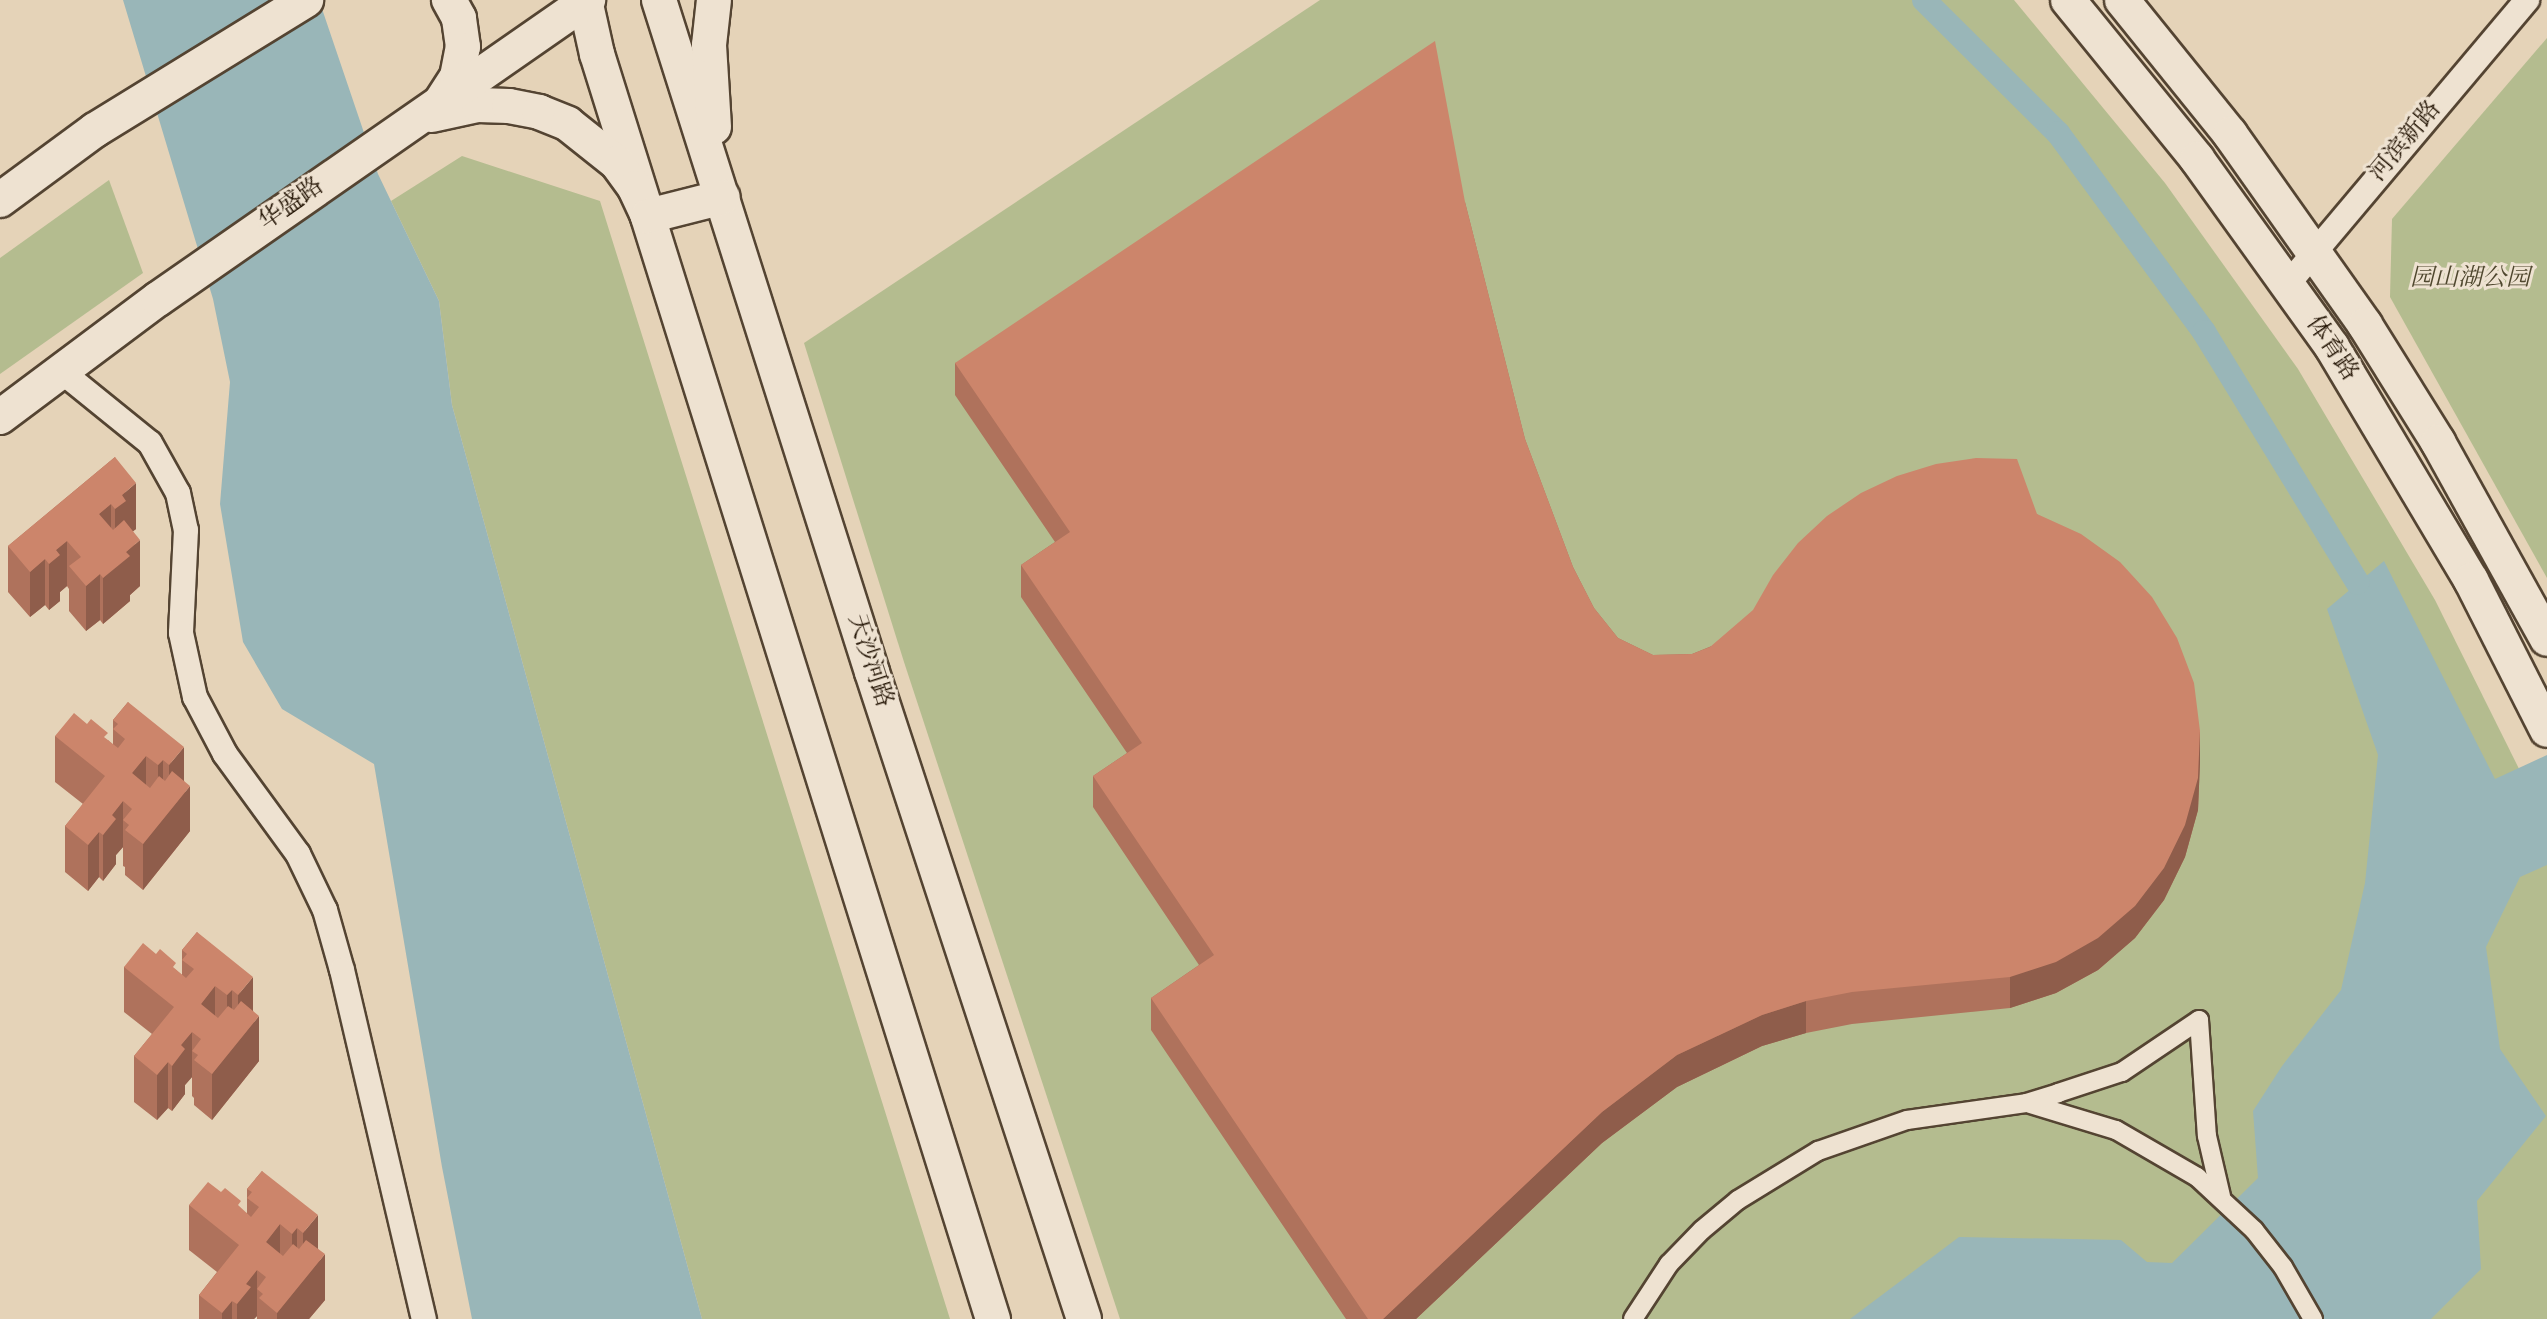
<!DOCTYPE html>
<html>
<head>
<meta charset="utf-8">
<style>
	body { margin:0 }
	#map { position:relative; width:2547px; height:1319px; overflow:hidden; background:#e5d3b8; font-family:Vollkorn,"Noto Serif SC",serif }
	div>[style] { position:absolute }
	.green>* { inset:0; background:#b4bc8f }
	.water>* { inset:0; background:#99b6b8 }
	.canal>* { height:24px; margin:-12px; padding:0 12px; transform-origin:12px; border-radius:12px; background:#99b6b8 }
	.roads { filter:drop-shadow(2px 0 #544432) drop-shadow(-2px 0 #544432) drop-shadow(0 2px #544432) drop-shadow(0 -2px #544432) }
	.pedestrian>* { height:18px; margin:-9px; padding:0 9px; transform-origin:9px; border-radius:9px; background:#eee2d1 }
	.minor>* { height:24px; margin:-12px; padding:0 12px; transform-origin:12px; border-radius:12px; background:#eee2d1 }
	.secondary>* { height:34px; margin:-17px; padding:0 17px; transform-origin:17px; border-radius:17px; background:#eee2d1 }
	.wall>* { inset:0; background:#af725c }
	.shaded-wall>* { inset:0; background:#8f5d4b }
	.building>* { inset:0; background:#cc856b }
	span { translate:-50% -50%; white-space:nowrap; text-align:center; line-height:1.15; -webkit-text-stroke:6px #eee2d1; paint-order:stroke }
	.street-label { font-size:24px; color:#241505 }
	.park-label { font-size:24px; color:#4f472e; font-style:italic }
</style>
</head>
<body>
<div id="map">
	<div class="green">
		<i style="clip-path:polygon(1320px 0,2014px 0,2165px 183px,2298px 369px,2435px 600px,2547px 825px,2547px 1319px,1120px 1319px,904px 662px,804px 343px)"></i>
		<i style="clip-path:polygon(2547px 38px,2547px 578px,2390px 297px,2392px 219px)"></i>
		<i style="clip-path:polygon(462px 156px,600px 201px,950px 1319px,702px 1319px,452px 405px,439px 301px,391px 201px)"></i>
		<i style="clip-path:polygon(109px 180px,143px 273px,0 374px,0 258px)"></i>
	</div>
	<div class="water">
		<i style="clip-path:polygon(123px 0,319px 0,378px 174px,439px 301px,452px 405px,702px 1319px,472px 1319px,442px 1167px,374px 764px,282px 709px,243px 642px,220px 504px,230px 382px,213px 299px)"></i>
		<i style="clip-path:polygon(2384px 561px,2495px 779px,2547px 755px,2547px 865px,2520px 877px,2486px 947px,2500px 1049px,2546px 1116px,2477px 1201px,2481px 1269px,2431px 1319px,1850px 1319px,1959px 1237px,2121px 1240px,2147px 1262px,2172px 1263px,2258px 1178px,2253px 1111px,2282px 1066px,2341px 990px,2365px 883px,2378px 755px,2327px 609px)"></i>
	</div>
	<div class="canal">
		<i style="left:1924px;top:0;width:189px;rotate:44.8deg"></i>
		<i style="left:2058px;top:133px;width:247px;rotate:53.7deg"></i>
		<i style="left:2204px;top:332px;width:294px;rotate:58.5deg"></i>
	</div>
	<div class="roads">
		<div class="pedestrian">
			<i style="left:2030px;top:1104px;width:90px;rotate:16.8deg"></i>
			<i style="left:2116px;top:1130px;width:94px;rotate:30.1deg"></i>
			<i style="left:2197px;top:1177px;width:78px;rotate:42.9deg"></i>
			<i style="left:2254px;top:1230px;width:47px;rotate:51.9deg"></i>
			<i style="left:2283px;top:1267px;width:60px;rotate:60deg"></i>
			<i style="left:1633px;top:1319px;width:66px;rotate:-56.8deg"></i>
			<i style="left:1669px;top:1264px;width:47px;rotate:-45.9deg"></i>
			<i style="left:1702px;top:1230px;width:47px;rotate:-39.8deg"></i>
			<i style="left:1738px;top:1200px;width:94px;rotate:-31.5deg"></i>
			<i style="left:1818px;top:1151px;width:94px;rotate:-19.2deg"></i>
			<i style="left:1907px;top:1120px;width:120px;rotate:-8.1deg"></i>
			<i style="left:2026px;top:1103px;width:34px;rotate:-17deg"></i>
			<i style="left:2058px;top:1093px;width:67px;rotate:-18.2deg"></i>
			<i style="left:2122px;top:1072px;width:93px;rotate:-34deg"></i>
			<i style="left:2199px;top:1020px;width:116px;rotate:86.1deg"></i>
			<i style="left:2207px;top:1136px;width:62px;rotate:76.9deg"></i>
		</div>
		<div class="minor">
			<i style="left:2287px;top:285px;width:373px;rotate:-49.9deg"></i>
			<i style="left:61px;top:371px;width:114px;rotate:39deg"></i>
			<i style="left:150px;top:443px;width:57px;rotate:60.8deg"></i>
			<i style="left:178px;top:493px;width:38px;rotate:78deg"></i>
			<i style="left:186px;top:530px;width:103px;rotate:92.8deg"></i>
			<i style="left:181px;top:633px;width:66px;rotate:77.7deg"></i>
			<i style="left:195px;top:697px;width:64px;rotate:62.2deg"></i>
			<i style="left:225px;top:754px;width:124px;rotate:53.9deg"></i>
			<i style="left:298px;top:854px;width:62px;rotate:64.3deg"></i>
			<i style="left:325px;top:910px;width:62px;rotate:74.2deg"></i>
			<i style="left:342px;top:970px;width:359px;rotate:76.8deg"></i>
		</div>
		<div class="secondary">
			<i style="left:585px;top:0;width:55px;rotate:77.5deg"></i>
			<i style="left:597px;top:54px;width:1326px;rotate:72.62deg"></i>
			<i style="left:659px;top:0;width:705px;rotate:72.41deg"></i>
			<i style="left:872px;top:672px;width:681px;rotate:71.86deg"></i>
			<i style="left:2068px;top:0;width:205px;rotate:50.9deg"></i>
			<i style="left:2197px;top:159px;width:231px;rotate:54.3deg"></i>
			<i style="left:2332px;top:347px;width:271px;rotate:59.2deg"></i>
			<i style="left:2471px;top:580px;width:168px;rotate:63.1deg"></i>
			<i style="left:2122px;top:0;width:172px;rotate:51.1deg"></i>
			<i style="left:2230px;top:134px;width:234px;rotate:54.7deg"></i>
			<i style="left:2365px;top:325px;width:138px;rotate:58deg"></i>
			<i style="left:2438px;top:442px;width:225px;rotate:61deg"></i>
			<i style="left:442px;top:100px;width:27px;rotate:-57deg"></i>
			<i style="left:457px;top:77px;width:31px;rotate:-79deg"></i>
			<i style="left:463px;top:47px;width:29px;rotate:-98deg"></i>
			<i style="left:459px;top:18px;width:21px;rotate:-119deg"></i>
			<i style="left:432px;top:115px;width:47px;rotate:-12.3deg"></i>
			<i style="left:478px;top:105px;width:31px;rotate:2deg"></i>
			<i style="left:509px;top:106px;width:31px;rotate:11deg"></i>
			<i style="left:539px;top:112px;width:31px;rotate:22deg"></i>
			<i style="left:568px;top:124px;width:63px;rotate:38.5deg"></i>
			<i style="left:617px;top:163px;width:31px;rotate:54deg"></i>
			<i style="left:635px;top:188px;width:31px;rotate:65deg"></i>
			<i style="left:648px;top:216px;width:77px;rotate:-14.2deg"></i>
			<i style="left:714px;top:127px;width:82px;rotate:-93.5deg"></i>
			<i style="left:709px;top:45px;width:45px;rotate:-83.7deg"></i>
			<i style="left:0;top:200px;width:118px;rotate:-36.4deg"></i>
			<i style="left:95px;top:130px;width:248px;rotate:-31.6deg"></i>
			<i style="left:0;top:417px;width:197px;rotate:-36.8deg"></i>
			<i style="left:158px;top:299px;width:524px;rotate:-34.81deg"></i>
		</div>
	</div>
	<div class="wall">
		<i style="clip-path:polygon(1465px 202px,1525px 439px,1573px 567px,1594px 608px,1618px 638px,1653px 655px,1692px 654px,2037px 514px,2200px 762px,2198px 810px,2185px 857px,2164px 900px,2135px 938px,2098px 970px,2056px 993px,2010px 1008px,1852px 1024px,1806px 1033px,1762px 1046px,1677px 1087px,1602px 1143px,1416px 1319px,1346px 1319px,1151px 1030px,1151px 998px,1199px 965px,1093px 807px,1093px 776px,1127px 753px,1021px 597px,1021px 565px,1055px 542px,955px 395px,955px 363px)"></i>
		<i style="clip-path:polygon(115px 457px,136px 529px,133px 531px,140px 586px,130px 595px,130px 601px,103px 624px,100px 620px,86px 631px,69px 611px,69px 589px,67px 586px,60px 592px,60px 601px,49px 610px,45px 605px,30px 617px,8px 592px,8px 546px)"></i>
		<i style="clip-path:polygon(128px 702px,184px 780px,190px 831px,143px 890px,125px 875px,125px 867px,123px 866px,123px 847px,116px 855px,116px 864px,103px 881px,99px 877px,88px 891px,65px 872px,65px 826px,83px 804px,55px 782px,55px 736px,108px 740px,113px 745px,113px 720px)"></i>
		<i style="clip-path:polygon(197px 932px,253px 1010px,259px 1061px,212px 1120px,194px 1105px,194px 1098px,192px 1096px,192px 1077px,185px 1085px,185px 1094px,172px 1111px,168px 1108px,157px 1120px,134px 1102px,134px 1056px,152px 1034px,124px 1012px,124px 967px,156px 954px,182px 975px,182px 950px)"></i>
		<i style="clip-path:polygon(262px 1171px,318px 1248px,325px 1300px,309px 1319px,257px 1319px,257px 1316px,254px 1319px,199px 1319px,199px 1295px,217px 1272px,189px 1250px,189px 1205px,247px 1213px,247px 1189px)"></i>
	</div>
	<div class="shaded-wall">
		<i style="clip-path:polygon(136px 483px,136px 529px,126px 537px,115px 555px,115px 509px,122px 495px)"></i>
		<i style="clip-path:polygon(111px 504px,111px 550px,99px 514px)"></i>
		<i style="clip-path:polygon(140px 540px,140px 586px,130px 595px,130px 601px,103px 624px,103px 578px,126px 552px)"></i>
		<i style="clip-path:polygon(67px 541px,67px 586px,60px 592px,60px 601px,49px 610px,49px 564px,56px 550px)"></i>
		<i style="clip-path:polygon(45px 559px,45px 605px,30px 617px,30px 572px)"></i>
		<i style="clip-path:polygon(100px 574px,100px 620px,86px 631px,86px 586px)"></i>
		<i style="clip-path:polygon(2200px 731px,2200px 762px,2198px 810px,2185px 857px,2164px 900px,2135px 938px,2098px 970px,2056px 993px,2010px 1008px,2010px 977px)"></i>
		<i style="clip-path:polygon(184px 747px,184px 792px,169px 810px,169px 765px)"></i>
		<i style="clip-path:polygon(146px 756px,146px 801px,132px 773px)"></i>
		<i style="clip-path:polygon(163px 760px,163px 805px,158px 811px,158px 765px)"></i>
		<i style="clip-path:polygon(190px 786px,190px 831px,143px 890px,143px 844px)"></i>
		<i style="clip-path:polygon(123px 801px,123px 847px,116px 855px,116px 864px,103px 881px,103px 835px,112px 815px)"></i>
		<i style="clip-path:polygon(99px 832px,99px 877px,88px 891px,88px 845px)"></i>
		<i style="clip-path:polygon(253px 977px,253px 1022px,238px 1041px,238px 995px)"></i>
		<i style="clip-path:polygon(215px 986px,215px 1032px,201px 1004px)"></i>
		<i style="clip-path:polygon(232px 990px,232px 1035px,227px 1041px,227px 995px)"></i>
		<i style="clip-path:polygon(1806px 1001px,1806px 1033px,1762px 1046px,1677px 1087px,1602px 1143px,1416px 1319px,1383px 1319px,1602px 1112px,1677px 1055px,1762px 1015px)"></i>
		<i style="clip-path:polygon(259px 1016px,259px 1061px,212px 1120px,212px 1074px)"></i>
		<i style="clip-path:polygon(192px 1032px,192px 1077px,185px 1085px,185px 1094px,172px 1111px,172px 1066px,181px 1045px)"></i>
		<i style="clip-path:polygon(168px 1062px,168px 1108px,157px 1120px,157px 1075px)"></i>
		<i style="clip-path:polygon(318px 1215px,318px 1261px,303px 1279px,303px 1233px)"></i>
		<i style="clip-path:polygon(280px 1224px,280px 1270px,266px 1242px)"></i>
		<i style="clip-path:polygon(297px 1228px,297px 1274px,292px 1279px,292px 1234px)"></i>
		<i style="clip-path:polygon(325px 1254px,325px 1300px,309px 1319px,277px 1319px,277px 1313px)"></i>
		<i style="clip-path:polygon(257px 1270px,257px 1316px,254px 1319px,237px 1319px,237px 1304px,246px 1284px)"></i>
		<i style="clip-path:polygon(232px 1301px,232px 1319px,222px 1319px,222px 1313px)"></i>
	</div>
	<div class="building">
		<i style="clip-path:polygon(1435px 41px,1465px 202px,1525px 439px,1573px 567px,1594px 608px,1618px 638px,1653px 655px,1692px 654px,1710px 647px,1753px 610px,1773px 575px,1798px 543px,1827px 516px,1861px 493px,1897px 476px,1936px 464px,1976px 458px,2017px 459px,2037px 514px,2081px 534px,2120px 562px,2152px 597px,2177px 638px,2194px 683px,2200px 731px,2198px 778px,2185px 825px,2164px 868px,2135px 906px,2098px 938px,2056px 962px,2010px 977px,1852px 992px,1806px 1001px,1762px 1015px,1677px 1055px,1602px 1112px,1383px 1319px,1368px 1319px,1151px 998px,1214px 955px,1093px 776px,1142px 743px,1021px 565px,1070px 532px,955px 363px)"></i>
		<i style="clip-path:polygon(115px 457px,136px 483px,122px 495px,126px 501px,115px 509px,111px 504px,99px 514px,113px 530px,124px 520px,140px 540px,126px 552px,130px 556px,103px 578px,100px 574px,86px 586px,69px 566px,81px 557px,67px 541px,56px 550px,60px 555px,49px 564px,45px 559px,30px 572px,8px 546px)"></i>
		<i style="clip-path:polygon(128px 702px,184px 747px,169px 765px,163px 760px,158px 765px,146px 756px,132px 773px,150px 788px,159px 776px,165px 781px,172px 771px,190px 786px,143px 844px,125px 830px,129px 825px,123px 820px,132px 809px,123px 801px,112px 815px,116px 819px,103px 835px,99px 832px,88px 845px,65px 826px,105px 776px,55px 736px,74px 713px,87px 724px,91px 719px,108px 733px,104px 737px,118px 748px,125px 739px,113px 729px,118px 724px,113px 720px)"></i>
		<i style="clip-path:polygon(197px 932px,253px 977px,238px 995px,232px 990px,227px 995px,215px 986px,201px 1004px,218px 1018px,228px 1006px,234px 1010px,241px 1001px,259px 1016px,212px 1074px,194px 1060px,198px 1055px,192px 1051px,201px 1039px,192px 1032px,181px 1045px,185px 1049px,172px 1066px,168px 1062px,157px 1075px,134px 1056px,174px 1007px,124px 967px,143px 943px,156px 954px,160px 949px,176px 963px,173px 967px,186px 978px,194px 969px,182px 960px,187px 954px,182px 950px)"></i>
		<i style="clip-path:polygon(262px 1171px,318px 1215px,303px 1233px,297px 1228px,292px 1234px,280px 1224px,266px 1242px,283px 1256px,293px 1244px,299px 1249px,306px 1240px,325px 1254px,277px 1313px,259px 1298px,263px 1294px,257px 1289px,266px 1277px,257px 1270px,246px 1284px,251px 1287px,237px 1304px,232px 1301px,222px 1313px,199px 1295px,239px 1245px,189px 1205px,208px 1182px,221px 1192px,225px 1188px,241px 1201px,238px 1205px,251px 1217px,259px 1207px,247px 1198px,252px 1192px,247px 1189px)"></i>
	</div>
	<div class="street-label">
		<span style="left:2406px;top:142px;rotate:-50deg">河滨新路</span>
		<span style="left:292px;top:205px;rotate:-35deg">华盛路</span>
		<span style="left:2331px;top:349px;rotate:56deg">体育路</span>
		<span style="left:869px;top:661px;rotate:72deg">天沙河路</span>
	</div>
	<div class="park-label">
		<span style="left:2470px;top:280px">园山湖公园</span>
	</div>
</div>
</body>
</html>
